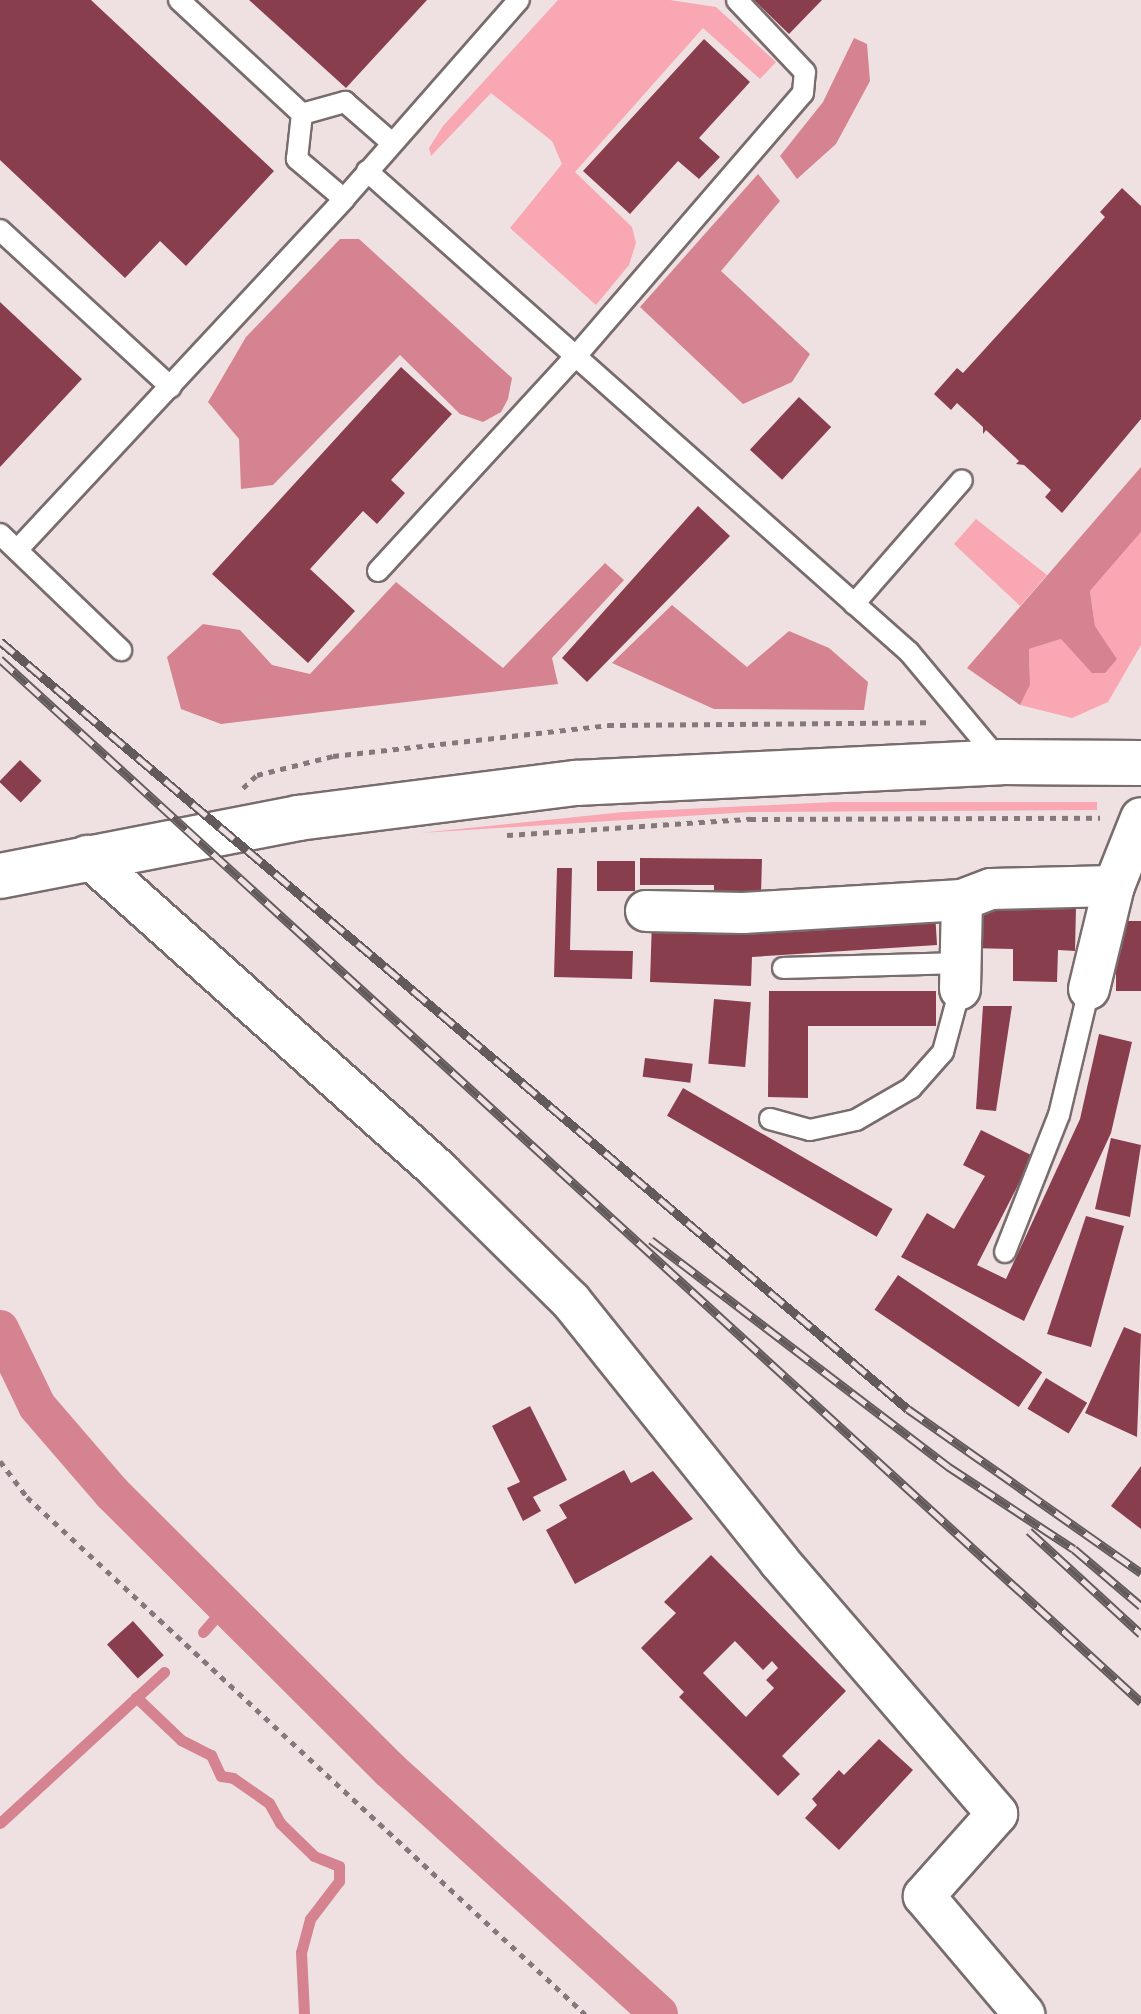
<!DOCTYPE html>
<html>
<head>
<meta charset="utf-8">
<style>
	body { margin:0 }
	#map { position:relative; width:1141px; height:2014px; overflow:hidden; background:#efe1e2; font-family:Ubuntu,sans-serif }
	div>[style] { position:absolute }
	.green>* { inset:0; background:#f8a7b3 }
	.forest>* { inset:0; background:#d58391 }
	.stream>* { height:11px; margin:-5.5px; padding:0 5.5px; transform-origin:5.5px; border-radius:5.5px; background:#d58391 }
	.canal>* { height:38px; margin:-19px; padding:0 19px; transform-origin:19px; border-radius:19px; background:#d58391 }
	.building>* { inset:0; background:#883e4d; transform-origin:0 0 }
	.path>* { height:5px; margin-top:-2.5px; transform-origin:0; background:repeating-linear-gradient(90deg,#83797a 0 6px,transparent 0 12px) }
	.roads { filter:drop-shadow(2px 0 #786c6d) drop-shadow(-2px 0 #786c6d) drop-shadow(0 2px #786c6d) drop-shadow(0 -2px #786c6d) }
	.lane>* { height:20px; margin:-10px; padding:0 10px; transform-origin:10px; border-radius:10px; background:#fff }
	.street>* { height:40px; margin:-20px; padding:0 20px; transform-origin:20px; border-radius:20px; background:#fff }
	.secondary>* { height:44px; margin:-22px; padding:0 22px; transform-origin:22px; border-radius:22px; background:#fff }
	.rail>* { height:9px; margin-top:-4.5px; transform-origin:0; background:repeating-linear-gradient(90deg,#efe1e2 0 18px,#625a5b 0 36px); box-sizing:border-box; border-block:2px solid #625a5b }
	span { translate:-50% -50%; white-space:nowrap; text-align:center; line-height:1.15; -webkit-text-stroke:8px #efe1e2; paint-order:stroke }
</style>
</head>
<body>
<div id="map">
	<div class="green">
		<i style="clip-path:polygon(558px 0,670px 0,716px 7px,776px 62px,760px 79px,703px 28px,575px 172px,632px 227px,636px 243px,629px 265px,596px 305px,510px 228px,562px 164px,552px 141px,491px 93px,431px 156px,429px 148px,443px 126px)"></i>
		<i style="clip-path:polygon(976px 519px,1047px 575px,1020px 606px,954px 544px)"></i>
		<i style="clip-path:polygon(1141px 532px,1141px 645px,1108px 702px,1072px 718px,1020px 705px,1030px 685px,1029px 649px,1061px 639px,1117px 659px,1095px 626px,1090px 591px)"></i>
		<i style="clip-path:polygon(835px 802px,1097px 802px,1097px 810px,749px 812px,420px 833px,624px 812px)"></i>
	</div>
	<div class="forest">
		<i style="clip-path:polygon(854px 38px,867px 44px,870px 81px,836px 144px,797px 179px,780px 156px,823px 102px)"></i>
		<i style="clip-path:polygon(758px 174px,780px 201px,721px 271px,810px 354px,792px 382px,743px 404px,640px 307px)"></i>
		<i style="clip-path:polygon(340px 239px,359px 239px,512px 378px,508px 399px,501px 412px,483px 422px,460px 414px,400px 355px,273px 485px,241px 489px,239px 439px,208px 402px,246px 337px)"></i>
		<i style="clip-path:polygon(1141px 467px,1141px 532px,1090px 591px,1095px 626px,1117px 659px,1105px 673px,1092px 673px,1061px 639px,1029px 649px,1030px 685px,1020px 705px,967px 668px)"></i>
		<i style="clip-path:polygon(605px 563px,624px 580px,552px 658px,558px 684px,221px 724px,181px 709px,167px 657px,203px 624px,240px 630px,272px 665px,310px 674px,396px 582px,503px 668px)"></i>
		<i style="clip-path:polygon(672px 605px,747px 667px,789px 631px,829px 648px,868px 682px,864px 710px,714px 709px,612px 663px)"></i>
	</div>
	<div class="stream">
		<i style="left:203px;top:1632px;width:33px;rotate:-49deg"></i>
		<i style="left:136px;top:1697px;width:62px;rotate:43.7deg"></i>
		<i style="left:181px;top:1740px;width:34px;rotate:27deg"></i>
		<i style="left:211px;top:1755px;width:23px;rotate:65deg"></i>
		<i style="left:221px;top:1776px;width:12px;rotate:9deg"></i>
		<i style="left:233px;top:1778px;width:44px;rotate:34.8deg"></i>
		<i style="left:269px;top:1803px;width:23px;rotate:61deg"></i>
		<i style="left:280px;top:1823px;width:47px;rotate:44.1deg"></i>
		<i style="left:314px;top:1856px;width:27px;rotate:22deg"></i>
		<i style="left:339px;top:1866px;width:15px;rotate:90deg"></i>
		<i style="left:339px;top:1881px;width:48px;rotate:127.3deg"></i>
		<i style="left:310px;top:1919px;width:34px;rotate:105deg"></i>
		<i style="left:301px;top:1952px;width:62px;rotate:87.2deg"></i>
		<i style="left:0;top:1823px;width:223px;rotate:-42.6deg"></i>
	</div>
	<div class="canal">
		<i style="left:0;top:1329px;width:85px;rotate:64.3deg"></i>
		<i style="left:37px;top:1406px;width:115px;rotate:49.2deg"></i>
		<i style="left:112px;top:1493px;width:392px;rotate:44.9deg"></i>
		<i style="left:390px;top:1770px;width:363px;rotate:42.2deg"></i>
	</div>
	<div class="building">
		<i style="clip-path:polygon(0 0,91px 0,274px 171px,186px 266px,160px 241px,125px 278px,0 160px)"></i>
		<i style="clip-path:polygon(249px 0,427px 0,346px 88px)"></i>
		<i style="clip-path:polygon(754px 0,822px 0,789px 34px)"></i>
		<i style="clip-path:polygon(704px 39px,750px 82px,699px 138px,720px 157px,699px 179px,678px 161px,630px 214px,583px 171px)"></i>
		<i style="clip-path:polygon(1122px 188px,1141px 206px,1141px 419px,1062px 513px,1045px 497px,1051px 490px,1024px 465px,1016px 464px,1019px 461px,986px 430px,983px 434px,983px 427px,957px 403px,951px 410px,934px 394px,957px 368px,963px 373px,1105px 217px,1100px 212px)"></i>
		<i style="clip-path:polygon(0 302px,82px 379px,0 467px)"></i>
		<i style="clip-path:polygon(401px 367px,452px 414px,391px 480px,405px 493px,377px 524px,363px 511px,310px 569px,355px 611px,308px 663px,212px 574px)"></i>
		<i style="left:799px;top:397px;width:44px;height:72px;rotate:43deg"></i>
		<i style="clip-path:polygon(698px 506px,730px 536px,587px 682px,562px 658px)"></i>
		<i style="left:20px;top:760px;width:30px;height:30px;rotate:44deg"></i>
		<i style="clip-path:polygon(640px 858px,762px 859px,761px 895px,714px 896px,714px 885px,640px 885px)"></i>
		<i style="left:597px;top:861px;width:38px;height:30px"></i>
		<i style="clip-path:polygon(557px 868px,572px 868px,570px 950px,633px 951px,632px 979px,554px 977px)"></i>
		<i style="clip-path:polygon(969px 906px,1076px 908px,1075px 951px,1058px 950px,1057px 982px,1013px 981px,1013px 949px,968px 948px)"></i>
		<i style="clip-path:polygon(935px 911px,937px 945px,752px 957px,751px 986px,650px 982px,652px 920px,692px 921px,692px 933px,706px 933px,706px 922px)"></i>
		<i style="left:1116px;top:921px;width:25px;height:70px"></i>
		<i style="clip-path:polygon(769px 991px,936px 991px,936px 1026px,808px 1026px,808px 1098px,768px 1097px)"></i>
		<i style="left:714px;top:999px;width:37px;height:65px;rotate:5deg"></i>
		<i style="clip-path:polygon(983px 1006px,1012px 1006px,996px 1111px,976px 1109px)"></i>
		<i style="clip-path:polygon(1099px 1034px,1132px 1042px,1111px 1133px,1024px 1321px,901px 1257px,927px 1213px,954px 1229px,985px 1176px,963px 1165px,981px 1130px,1033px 1156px,977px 1265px,1006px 1279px,1080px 1119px)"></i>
		<i style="left:645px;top:1058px;width:48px;height:19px;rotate:7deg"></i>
		<i style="left:683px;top:1088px;width:242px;height:32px;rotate:30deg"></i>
		<i style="clip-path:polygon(1111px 1138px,1141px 1145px,1130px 1217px,1095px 1209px)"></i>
		<i style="clip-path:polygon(1086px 1216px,1124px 1226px,1091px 1347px,1047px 1334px)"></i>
		<i style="left:898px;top:1275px;width:174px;height:42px;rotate:34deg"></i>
		<i style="clip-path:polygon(1124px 1327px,1141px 1334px,1137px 1437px,1085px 1413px)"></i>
		<i style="left:1046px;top:1378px;width:48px;height:36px;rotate:31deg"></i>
		<i style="clip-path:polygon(530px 1406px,567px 1480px,533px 1497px,541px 1511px,523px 1521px,507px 1488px,520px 1482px,492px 1426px)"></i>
		<i style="clip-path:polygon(1141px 1466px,1141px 1529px,1111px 1506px)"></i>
		<i style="clip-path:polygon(624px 1470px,631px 1483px,653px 1471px,693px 1519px,575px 1584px,546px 1530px,567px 1518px,559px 1505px)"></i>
		<i style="clip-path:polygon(evenodd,711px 1555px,846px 1691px,782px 1756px,800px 1774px,778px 1796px,679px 1697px,684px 1692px,641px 1648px,676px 1613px,664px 1602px,711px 1555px,735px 1641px,763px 1670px,772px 1661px,778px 1668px,766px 1680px,774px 1688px,746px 1717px,703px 1673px,735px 1641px)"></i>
		<i style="left:133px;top:1621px;width:46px;height:35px;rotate:48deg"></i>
		<i style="clip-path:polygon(879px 1739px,913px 1770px,839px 1850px,805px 1818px,817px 1805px,812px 1799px,839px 1770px,844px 1775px)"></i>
	</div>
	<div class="path">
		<i style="left:243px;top:788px;width:19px;rotate:-43deg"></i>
		<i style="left:257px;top:775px;width:78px;rotate:-14deg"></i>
		<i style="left:333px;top:756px;width:277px;rotate:-6.4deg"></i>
		<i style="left:608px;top:725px;width:324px;rotate:-0.5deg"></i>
		<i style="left:507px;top:835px;width:244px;rotate:-3.8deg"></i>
		<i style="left:750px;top:819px;width:350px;rotate:-0.2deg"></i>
		<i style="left:0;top:1461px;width:45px;rotate:53.1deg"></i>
		<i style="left:27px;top:1497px;width:761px;rotate:42.82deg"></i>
	</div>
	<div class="roads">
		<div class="lane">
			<i style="left:179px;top:0;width:168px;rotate:42.8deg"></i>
			<i style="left:367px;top:171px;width:725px;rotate:41.59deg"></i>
			<i style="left:909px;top:652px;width:143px;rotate:50.1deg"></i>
			<i style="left:344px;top:199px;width:62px;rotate:-139.6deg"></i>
			<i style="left:297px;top:159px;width:45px;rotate:-83.7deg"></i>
			<i style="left:302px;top:114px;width:45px;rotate:-15.6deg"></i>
			<i style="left:345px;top:102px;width:62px;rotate:41.1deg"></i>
			<i style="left:0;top:230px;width:232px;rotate:42.6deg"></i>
			<i style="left:0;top:534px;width:168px;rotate:43.8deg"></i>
			<i style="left:17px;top:550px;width:480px;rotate:-47deg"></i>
			<i style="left:344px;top:199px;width:265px;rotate:-48.7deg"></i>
			<i style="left:378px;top:571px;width:292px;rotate:-47.4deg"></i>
			<i style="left:576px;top:356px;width:347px;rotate:-49.2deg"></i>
			<i style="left:803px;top:93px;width:21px;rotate:-85deg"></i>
			<i style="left:805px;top:72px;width:99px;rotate:-133.4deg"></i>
			<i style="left:854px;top:604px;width:164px;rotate:-48.9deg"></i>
			<i style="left:783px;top:968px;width:177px;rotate:-1.6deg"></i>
			<i style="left:770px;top:1119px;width:41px;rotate:15.4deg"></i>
			<i style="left:810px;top:1130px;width:47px;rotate:-12.3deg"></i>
			<i style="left:856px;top:1120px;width:64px;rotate:-30.2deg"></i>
			<i style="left:911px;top:1088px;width:48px;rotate:-48.4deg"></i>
			<i style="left:943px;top:1052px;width:65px;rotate:-74.9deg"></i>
			<i style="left:1005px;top:1252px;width:147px;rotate:-68.5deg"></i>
			<i style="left:1059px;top:1115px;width:130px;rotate:-76.6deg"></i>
		</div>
		<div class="street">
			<i style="left:87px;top:856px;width:475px;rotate:41.8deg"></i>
			<i style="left:441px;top:1173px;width:182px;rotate:44.6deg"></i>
			<i style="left:571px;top:1301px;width:333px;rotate:51.3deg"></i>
			<i style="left:779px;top:1561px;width:334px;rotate:49.2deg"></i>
			<i style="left:997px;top:1814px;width:110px;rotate:131.7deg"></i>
			<i style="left:924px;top:1896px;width:155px;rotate:49.7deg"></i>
			<i style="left:646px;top:911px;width:97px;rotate:1.2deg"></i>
			<i style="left:743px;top:913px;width:219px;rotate:-3.4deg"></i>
			<i style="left:960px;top:989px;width:89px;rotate:-88.7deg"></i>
			<i style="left:962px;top:900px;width:31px;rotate:-21deg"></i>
			<i style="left:991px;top:889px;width:123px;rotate:-1.4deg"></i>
			<i style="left:1089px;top:989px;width:106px;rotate:-76.4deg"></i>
			<i style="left:1114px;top:886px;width:73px;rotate:-68.3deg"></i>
		</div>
		<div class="secondary">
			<i style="left:0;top:876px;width:304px;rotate:-11deg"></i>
			<i style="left:298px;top:818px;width:280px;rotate:-7.2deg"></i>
			<i style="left:576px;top:783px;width:426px;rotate:-2.8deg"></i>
			<i style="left:1001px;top:762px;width:140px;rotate:0.4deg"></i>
		</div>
	</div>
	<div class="rail">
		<i style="left:0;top:641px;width:1189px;rotate:40.23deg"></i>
		<i style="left:908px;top:1409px;width:285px;rotate:35.1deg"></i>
		<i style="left:0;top:659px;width:1546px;rotate:42.43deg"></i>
		<i style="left:651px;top:1240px;width:375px;rotate:37.3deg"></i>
		<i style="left:949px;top:1467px;width:149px;rotate:33.3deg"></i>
		<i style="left:1074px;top:1549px;width:88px;rotate:40.4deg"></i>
		<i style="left:1029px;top:1531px;width:152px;rotate:42.6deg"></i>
	</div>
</div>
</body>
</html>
